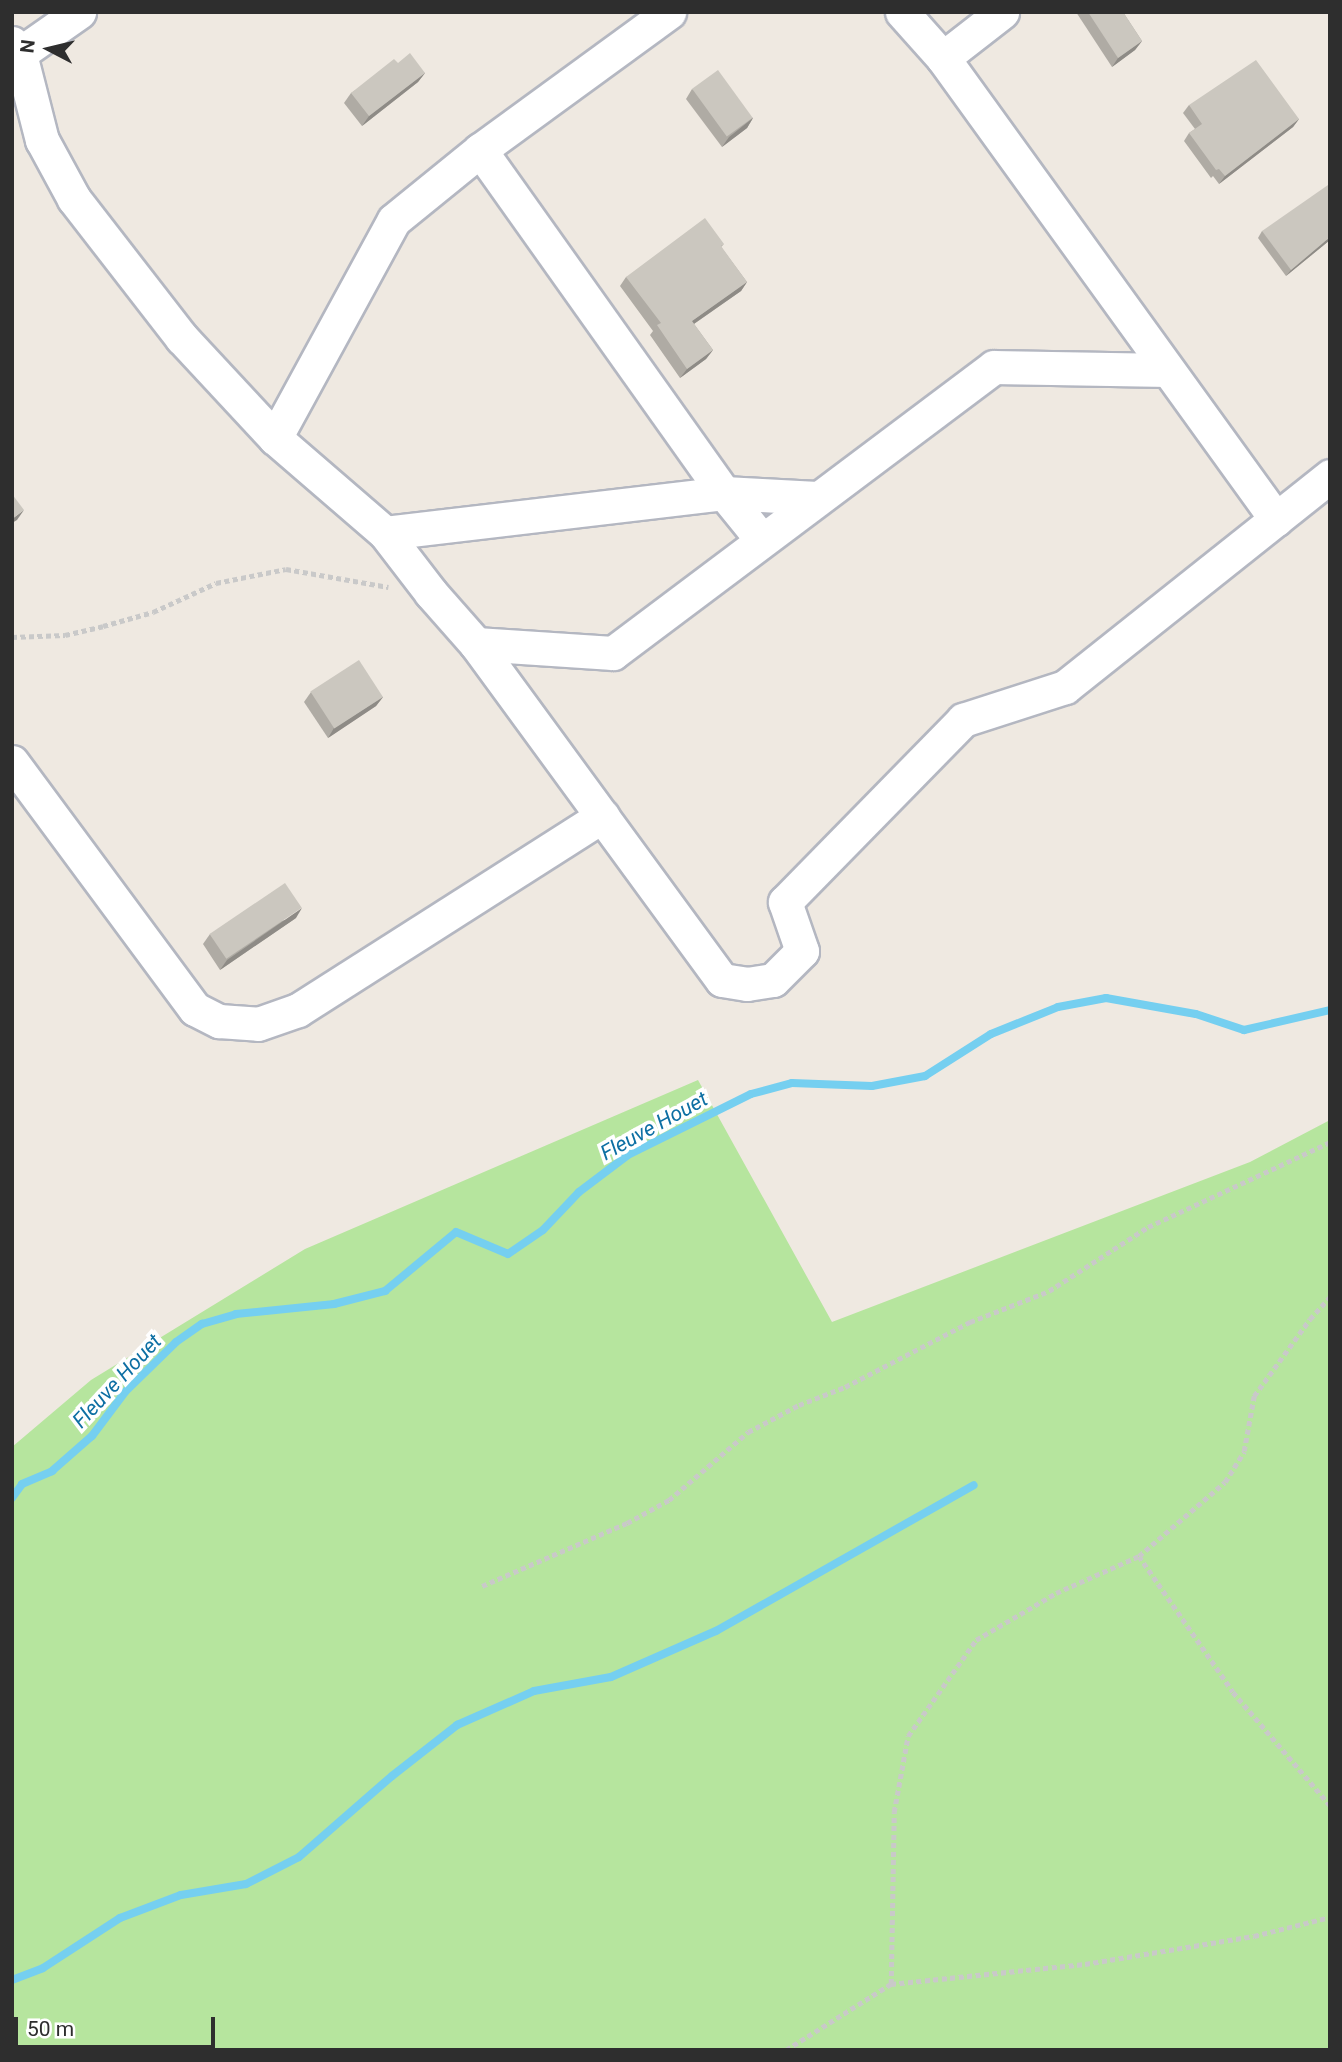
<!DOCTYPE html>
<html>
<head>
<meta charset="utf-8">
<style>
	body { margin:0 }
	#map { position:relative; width:1342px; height:2062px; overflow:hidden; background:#efe9e1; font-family:Roboto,sans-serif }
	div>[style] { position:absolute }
	.green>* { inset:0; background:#b6e59e }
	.stream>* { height:8px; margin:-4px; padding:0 4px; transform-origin:4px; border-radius:4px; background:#75cff0 }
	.path>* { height:4.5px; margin-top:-2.25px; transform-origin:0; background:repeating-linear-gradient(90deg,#c9c9c9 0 5px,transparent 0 8.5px) }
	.roads { filter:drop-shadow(2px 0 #b4b7c1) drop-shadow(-2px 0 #b4b7c1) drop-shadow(0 2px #b4b7c1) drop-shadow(0 -2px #b4b7c1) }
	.minor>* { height:33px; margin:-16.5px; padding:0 16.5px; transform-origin:16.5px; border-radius:16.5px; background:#fff }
	.wall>* { inset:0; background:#afaba4 }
	.shaded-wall>* { inset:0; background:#8e8b86 }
	.building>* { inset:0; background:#cbc7bf; transform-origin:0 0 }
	span { translate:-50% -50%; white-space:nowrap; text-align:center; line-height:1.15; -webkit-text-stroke:7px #fff; paint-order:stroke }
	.water-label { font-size:21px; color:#0d6fa3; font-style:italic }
	.frame { position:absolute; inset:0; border:14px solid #2e2e2e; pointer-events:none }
	.north { position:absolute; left:14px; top:14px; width:70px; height:70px; -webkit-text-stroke:5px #fff; paint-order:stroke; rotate:277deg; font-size:19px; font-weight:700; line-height:28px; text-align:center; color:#2e2e2e }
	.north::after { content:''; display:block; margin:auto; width:24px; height:32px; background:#2e2e2e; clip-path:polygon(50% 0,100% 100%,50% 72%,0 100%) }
	.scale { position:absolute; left:14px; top:2017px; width:201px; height:32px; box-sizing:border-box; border:4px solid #2e2e2e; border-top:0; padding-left:9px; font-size:21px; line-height:24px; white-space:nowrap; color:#2e2e2e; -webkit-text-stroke:5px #fff; paint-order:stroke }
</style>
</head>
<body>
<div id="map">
	<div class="green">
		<i style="clip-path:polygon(698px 1080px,832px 1322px,1250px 1162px,1330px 1120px,1330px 2050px,12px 2050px,12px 1447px,91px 1380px,305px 1249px)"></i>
	</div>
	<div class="stream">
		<i style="left:12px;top:1498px;width:17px;rotate:-54deg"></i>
		<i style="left:22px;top:1484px;width:33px;rotate:-23deg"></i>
		<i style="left:52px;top:1471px;width:53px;rotate:-41.2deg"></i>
		<i style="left:92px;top:1436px;width:55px;rotate:-53.1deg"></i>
		<i style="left:125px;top:1392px;width:71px;rotate:-44.4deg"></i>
		<i style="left:176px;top:1342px;width:32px;rotate:-35deg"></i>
		<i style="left:202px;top:1324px;width:35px;rotate:-16deg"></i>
		<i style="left:236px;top:1314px;width:99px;rotate:-5.8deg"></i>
		<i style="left:334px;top:1304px;width:53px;rotate:-14.3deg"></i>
		<i style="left:385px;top:1291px;width:92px;rotate:-39.7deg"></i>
		<i style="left:456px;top:1232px;width:56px;rotate:22.9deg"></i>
		<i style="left:508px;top:1254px;width:42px;rotate:-34.4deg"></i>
		<i style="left:543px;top:1230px;width:52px;rotate:-46.5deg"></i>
		<i style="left:579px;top:1192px;width:61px;rotate:-37.1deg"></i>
		<i style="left:628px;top:1155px;width:137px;rotate:-26.4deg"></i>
		<i style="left:751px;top:1094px;width:42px;rotate:-15deg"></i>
		<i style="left:792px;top:1083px;width:80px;rotate:2.1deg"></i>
		<i style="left:872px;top:1086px;width:54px;rotate:-10.7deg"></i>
		<i style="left:925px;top:1076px;width:78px;rotate:-32.5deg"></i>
		<i style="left:991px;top:1034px;width:72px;rotate:-21.9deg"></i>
		<i style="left:1058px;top:1007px;width:49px;rotate:-10.6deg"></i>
		<i style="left:1106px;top:998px;width:91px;rotate:10.1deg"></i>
		<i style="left:1196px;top:1014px;width:51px;rotate:18.4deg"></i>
		<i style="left:1244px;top:1030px;width:88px;rotate:-13.1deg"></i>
		<i style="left:12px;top:1980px;width:33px;rotate:-21deg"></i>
		<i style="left:43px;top:1968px;width:92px;rotate:-33deg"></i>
		<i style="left:120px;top:1918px;width:65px;rotate:-20.7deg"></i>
		<i style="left:181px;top:1895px;width:66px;rotate:-9.6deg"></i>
		<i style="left:246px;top:1884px;width:59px;rotate:-27deg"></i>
		<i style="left:299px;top:1857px;width:123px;rotate:-41.1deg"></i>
		<i style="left:392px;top:1776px;width:83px;rotate:-38.1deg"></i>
		<i style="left:457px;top:1725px;width:84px;rotate:-23.8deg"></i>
		<i style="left:534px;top:1691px;width:78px;rotate:-10.3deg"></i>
		<i style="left:611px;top:1677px;width:115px;rotate:-23.7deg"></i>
		<i style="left:716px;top:1631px;width:296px;rotate:-29.5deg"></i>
	</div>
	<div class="path">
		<i style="left:12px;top:637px;width:53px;rotate:-2.2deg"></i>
		<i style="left:65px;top:635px;width:39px;rotate:-13deg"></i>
		<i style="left:103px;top:626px;width:52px;rotate:-15.6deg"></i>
		<i style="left:153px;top:612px;width:69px;rotate:-24.7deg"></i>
		<i style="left:216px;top:583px;width:71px;rotate:-11.3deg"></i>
		<i style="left:286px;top:569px;width:104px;rotate:10deg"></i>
		<i style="left:1139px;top:1556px;width:165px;rotate:55.3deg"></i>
		<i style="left:1233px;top:1692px;width:149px;rotate:49.4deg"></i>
		<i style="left:482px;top:1586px;width:158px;rotate:-23.5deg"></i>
		<i style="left:627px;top:1523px;width:48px;rotate:-28.7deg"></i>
		<i style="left:669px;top:1500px;width:104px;rotate:-40.7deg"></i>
		<i style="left:748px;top:1432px;width:58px;rotate:-27.9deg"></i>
		<i style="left:799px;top:1405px;width:49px;rotate:-21.4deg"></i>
		<i style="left:845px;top:1387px;width:141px;rotate:-27.5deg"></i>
		<i style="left:970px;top:1322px;width:85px;rotate:-21.4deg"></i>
		<i style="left:1049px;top:1291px;width:118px;rotate:-32.9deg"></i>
		<i style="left:1148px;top:1227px;width:201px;rotate:-25deg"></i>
		<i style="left:891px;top:1984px;width:172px;rotate:-89deg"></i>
		<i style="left:894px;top:1812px;width:77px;rotate:-79.6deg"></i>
		<i style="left:908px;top:1736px;width:118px;rotate:-54.7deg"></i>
		<i style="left:976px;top:1640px;width:93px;rotate:-30.4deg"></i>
		<i style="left:1056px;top:1593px;width:91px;rotate:-24deg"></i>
		<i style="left:1139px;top:1556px;width:113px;rotate:-40.7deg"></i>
		<i style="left:1225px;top:1482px;width:36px;rotate:-58deg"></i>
		<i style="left:1244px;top:1451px;width:56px;rotate:-79.7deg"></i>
		<i style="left:1254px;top:1396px;width:95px;rotate:-54deg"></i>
		<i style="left:1310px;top:1319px;width:30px;rotate:-48deg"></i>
		<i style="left:786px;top:2050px;width:124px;rotate:-32.2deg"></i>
		<i style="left:891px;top:1984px;width:195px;rotate:-5.9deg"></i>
		<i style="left:1085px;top:1964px;width:171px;rotate:-9.4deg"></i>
		<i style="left:1254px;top:1936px;width:78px;rotate:-14deg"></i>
	</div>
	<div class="roads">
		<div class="minor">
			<i style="left:902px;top:12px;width:62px;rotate:48.3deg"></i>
			<i style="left:943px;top:58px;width:569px;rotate:54.16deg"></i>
			<i style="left:12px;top:43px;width:14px;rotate:54deg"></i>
			<i style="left:20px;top:54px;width:89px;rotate:75.7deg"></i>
			<i style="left:42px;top:140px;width:67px;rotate:61.5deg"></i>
			<i style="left:74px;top:199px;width:176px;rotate:52.2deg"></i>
			<i style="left:182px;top:338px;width:137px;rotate:47.1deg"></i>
			<i style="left:275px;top:438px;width:145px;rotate:40.8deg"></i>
			<i style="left:385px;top:533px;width:76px;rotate:52.5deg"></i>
			<i style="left:431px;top:593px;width:68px;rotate:48.6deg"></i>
			<i style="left:476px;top:644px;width:416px;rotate:53.8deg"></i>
			<i style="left:722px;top:980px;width:25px;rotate:9deg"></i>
			<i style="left:747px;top:984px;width:26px;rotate:-9deg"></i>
			<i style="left:773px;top:980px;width:41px;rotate:-45deg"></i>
			<i style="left:802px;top:951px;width:52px;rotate:-109.1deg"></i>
			<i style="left:785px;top:902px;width:255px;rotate:-45.6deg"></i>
			<i style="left:963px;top:720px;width:107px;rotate:-17.9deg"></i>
			<i style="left:1065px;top:687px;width:339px;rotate:-38.5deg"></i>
			<i style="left:943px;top:58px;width:75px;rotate:-37.9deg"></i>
			<i style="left:12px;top:59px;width:82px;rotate:-35deg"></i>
			<i style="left:480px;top:150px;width:421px;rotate:54.6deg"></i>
			<i style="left:724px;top:493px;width:60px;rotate:51deg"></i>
			<i style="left:275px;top:438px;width:248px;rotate:-61.4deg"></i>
			<i style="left:394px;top:220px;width:111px;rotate:-39.1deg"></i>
			<i style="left:480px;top:150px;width:234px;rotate:-36.1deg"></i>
			<i style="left:385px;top:533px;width:341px;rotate:-6.7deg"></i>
			<i style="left:724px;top:493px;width:93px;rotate:3.1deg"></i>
			<i style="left:476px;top:644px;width:137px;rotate:3.8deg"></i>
			<i style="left:613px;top:653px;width:476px;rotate:-36.9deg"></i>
			<i style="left:994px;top:367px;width:173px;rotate:1deg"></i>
			<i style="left:12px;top:762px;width:307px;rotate:53.5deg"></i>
			<i style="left:195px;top:1009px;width:27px;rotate:27deg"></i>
			<i style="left:219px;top:1021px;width:39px;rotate:4deg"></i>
			<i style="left:258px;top:1024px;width:42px;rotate:-19.3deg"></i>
			<i style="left:298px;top:1010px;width:361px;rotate:-32.5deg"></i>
		</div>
	</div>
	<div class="wall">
		<i style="clip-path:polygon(1076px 12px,1123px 12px,1142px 41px,1135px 50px,1112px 67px)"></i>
		<i style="clip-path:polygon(398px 63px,425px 73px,418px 82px,362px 126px,344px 103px,351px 93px)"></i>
		<i style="clip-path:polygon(692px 89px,753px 118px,747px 128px,722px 147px,686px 99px)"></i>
		<i style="clip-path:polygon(1189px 105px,1299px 119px,1293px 127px,1219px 184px,1213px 176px,1211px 178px,1184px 141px,1189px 133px,1195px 129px,1183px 113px)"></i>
		<i style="clip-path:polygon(1262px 231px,1330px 240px,1286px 276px,1258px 238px)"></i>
		<i style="clip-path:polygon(724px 244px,721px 247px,747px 282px,741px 291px,694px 324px,713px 350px,706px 359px,680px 378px,650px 335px,653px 331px,620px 286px,626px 277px)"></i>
		<i style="clip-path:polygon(311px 692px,383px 697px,376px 706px,328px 738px,304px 702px)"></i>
		<i style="clip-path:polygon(296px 918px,220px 970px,203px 944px,210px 934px)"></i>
	</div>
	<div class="shaded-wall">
		<i style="clip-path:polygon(1142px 41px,1135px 50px,1112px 67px,1118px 58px)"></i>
		<i style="clip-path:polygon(425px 73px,418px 82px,362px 126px,369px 116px)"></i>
		<i style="clip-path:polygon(753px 118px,747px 128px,722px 147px,729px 137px)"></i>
		<i style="clip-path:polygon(1299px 119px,1293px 127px,1219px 184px,1225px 176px)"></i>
		<i style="clip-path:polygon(1330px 237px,1330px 240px,1286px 276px,1291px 270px)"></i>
		<i style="clip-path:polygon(747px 282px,741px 291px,685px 330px,692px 321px)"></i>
		<i style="clip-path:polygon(713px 350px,706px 359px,680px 378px,687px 369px)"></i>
		<i style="clip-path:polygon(24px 510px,17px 520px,12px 523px,12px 519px)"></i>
		<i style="clip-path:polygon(383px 697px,376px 706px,328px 738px,334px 728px)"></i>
		<i style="clip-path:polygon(302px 908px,296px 918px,220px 970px,227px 960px)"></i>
	</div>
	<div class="building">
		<i style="clip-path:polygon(1088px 12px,1123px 12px,1142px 41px,1118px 58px)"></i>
		<i style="clip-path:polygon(410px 53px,425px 73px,369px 116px,351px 93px,394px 59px,398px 63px)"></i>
		<i style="clip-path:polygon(1256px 60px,1299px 119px,1225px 176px,1219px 169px,1216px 170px,1189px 133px,1202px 124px,1189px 105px)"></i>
		<i style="left:718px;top:70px;width:59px;height:32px;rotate:54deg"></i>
		<i style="clip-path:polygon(1328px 185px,1330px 187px,1330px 237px,1291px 270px,1262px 231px)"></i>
		<i style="clip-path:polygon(705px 218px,724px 244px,721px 246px,747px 282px,692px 321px,713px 350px,687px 369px,657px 325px,661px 323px,626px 277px)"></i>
		<i style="clip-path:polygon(12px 494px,24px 510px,12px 519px)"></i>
		<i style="left:359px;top:660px;width:44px;height:58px;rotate:57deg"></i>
		<i style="left:285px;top:883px;width:30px;height:91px;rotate:56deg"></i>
	</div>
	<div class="water-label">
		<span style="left:654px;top:1126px;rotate:-29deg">Fleuve Houet</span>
		<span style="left:117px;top:1381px;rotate:-47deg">Fleuve Houet</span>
	</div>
	<div class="frame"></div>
	<div class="north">N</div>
	<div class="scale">50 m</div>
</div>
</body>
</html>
